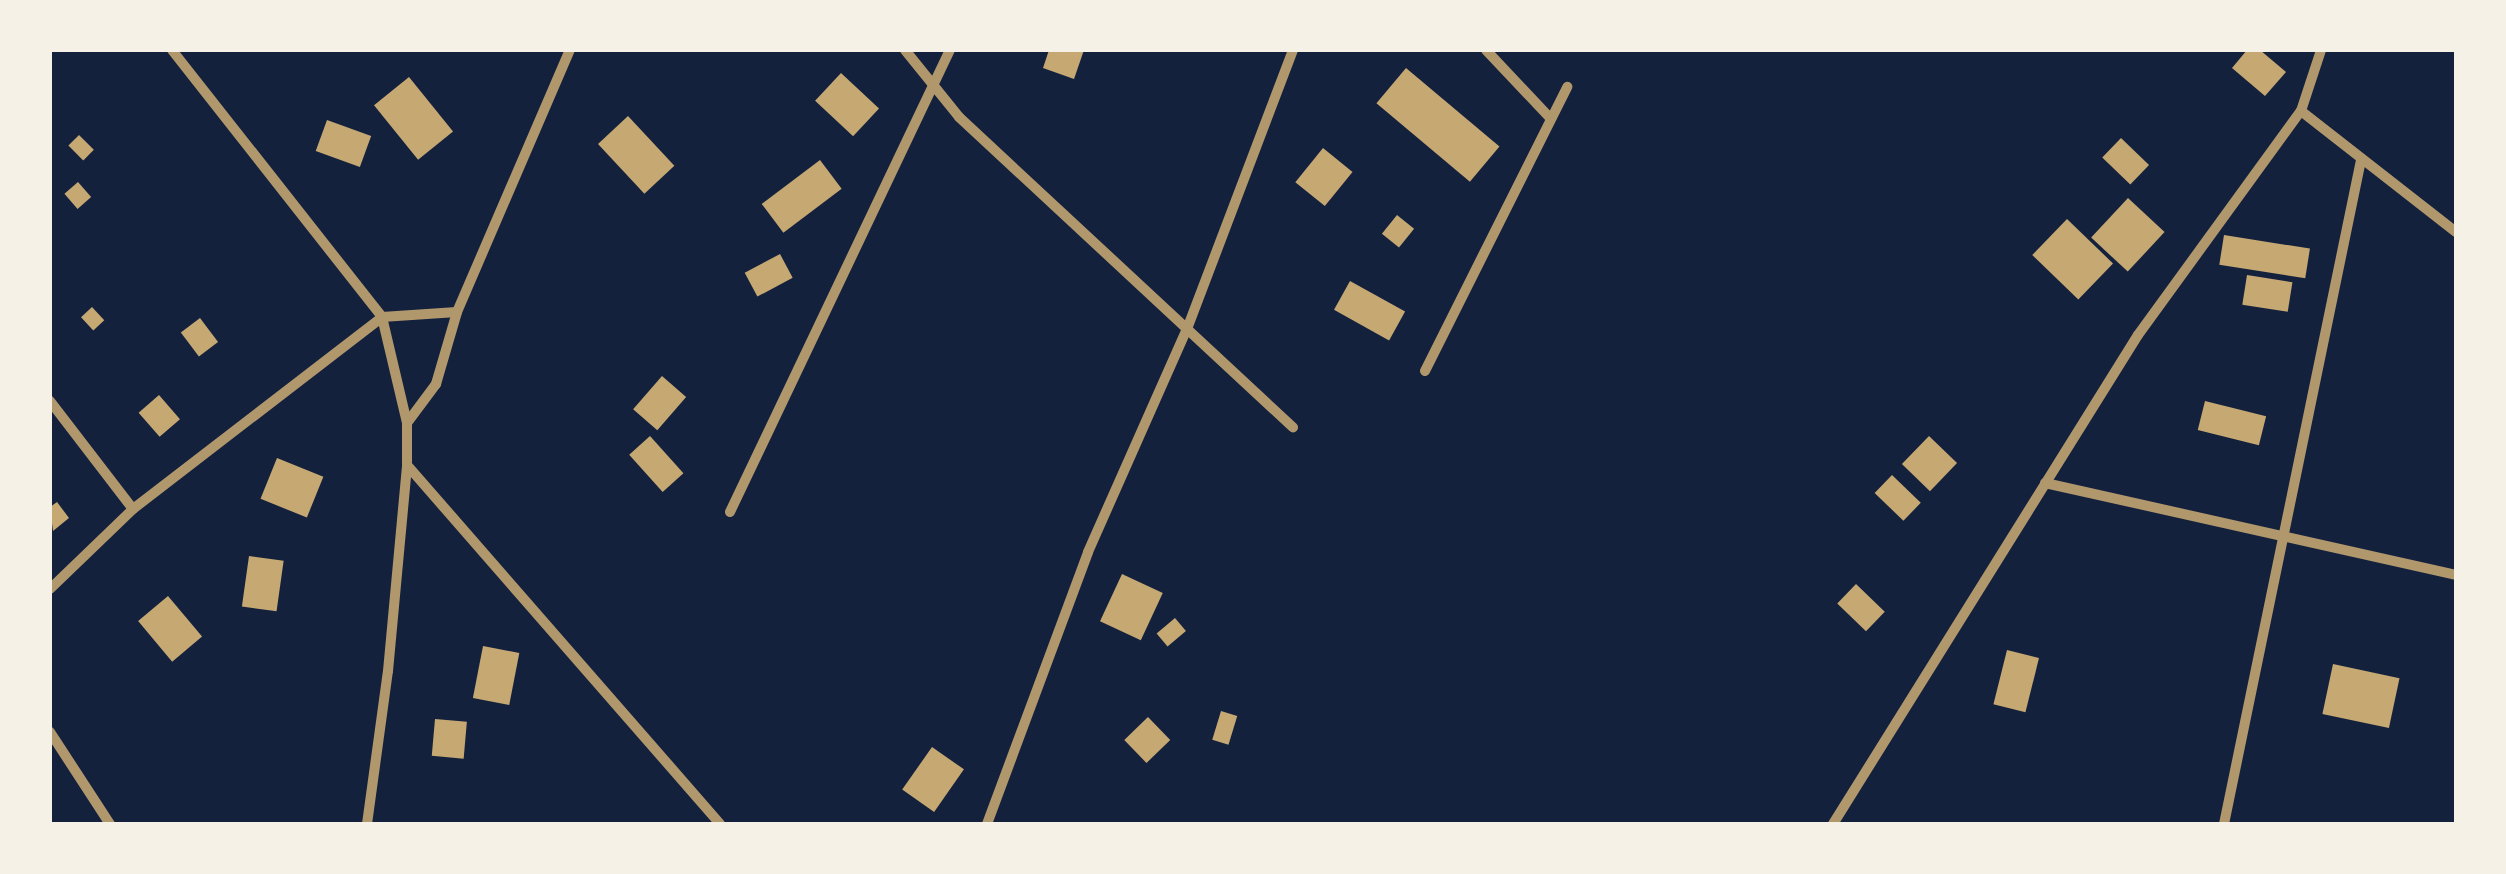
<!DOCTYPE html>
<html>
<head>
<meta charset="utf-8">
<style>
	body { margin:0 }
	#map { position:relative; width:2506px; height:874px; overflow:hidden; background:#14213d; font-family:"DejaVu Sans",sans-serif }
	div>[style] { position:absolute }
	.building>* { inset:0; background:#c6a872; transform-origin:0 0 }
	.minor>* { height:10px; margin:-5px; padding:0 5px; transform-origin:5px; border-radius:5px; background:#b1986c }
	span { translate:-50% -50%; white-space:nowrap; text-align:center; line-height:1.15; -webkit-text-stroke:10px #f6f1e7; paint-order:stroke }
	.frame { position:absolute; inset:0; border:52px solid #f6f1e7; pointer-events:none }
</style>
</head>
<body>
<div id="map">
	<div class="building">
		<i style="clip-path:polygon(1049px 50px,1084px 50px,1074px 79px,1043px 68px)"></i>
		<i style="clip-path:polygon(2247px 50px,2260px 50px,2286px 72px,2265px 96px,2232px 68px)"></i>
		<i style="left:1406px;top:68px;width:122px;height:46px;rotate:40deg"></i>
		<i style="left:841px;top:73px;width:52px;height:38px;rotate:43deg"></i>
		<i style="left:409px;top:77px;width:70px;height:45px;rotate:51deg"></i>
		<i style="left:628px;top:116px;width:68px;height:41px;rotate:47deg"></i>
		<i style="left:327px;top:120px;width:47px;height:33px;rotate:20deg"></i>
		<i style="left:79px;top:135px;width:21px;height:15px;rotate:45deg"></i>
		<i style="left:2121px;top:138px;width:39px;height:27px;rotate:44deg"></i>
		<i style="left:1323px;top:148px;width:38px;height:44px;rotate:39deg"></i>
		<i style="left:820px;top:160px;width:36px;height:73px;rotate:53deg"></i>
		<i style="left:78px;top:182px;width:20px;height:18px;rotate:49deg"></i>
		<i style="left:2128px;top:198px;width:50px;height:54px;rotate:43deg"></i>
		<i style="left:1397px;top:215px;width:22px;height:24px;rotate:39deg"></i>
		<i style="left:2067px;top:219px;width:64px;height:50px;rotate:44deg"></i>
		<i style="left:2224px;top:235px;width:87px;height:30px;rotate:9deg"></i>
		<i style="left:780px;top:254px;width:27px;height:40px;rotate:62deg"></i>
		<i style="left:2247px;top:275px;width:46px;height:30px;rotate:9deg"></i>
		<i style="left:1350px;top:281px;width:63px;height:33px;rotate:29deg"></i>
		<i style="left:92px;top:307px;width:18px;height:15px;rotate:47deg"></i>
		<i style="left:200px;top:318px;width:30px;height:24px;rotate:53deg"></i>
		<i style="left:662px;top:376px;width:32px;height:44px;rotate:41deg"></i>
		<i style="left:159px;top:395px;width:32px;height:27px;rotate:49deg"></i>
		<i style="left:2205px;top:401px;width:63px;height:30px;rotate:14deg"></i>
		<i style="left:650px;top:436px;width:50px;height:28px;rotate:48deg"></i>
		<i style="left:1929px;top:436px;width:39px;height:39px;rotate:44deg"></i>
		<i style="left:277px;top:458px;width:50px;height:44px;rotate:22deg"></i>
		<i style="left:1892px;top:475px;width:40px;height:25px;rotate:44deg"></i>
		<i style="clip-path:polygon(57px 502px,69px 518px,53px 531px,50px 507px)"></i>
		<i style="left:249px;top:556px;width:35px;height:51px;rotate:8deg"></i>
		<i style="left:1122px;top:574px;width:45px;height:52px;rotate:25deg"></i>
		<i style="left:1856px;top:584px;width:40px;height:27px;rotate:44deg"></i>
		<i style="left:168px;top:596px;width:53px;height:39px;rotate:50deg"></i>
		<i style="left:1175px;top:618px;width:17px;height:24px;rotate:50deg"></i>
		<i style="left:483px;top:646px;width:37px;height:53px;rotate:11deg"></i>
		<i style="left:2007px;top:650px;width:33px;height:56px;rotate:14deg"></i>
		<i style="left:2333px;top:664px;width:68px;height:51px;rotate:12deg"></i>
		<i style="left:1221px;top:711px;width:17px;height:30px;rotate:17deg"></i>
		<i style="left:1148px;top:717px;width:32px;height:33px;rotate:46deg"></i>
		<i style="left:435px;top:719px;width:32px;height:37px;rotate:5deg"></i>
		<i style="left:932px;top:747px;width:39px;height:52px;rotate:35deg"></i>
	</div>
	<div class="minor">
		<i style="left:172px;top:50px;width:340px;rotate:51.8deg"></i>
		<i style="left:382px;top:317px;width:109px;rotate:76.7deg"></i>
		<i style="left:407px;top:423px;width:42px;rotate:90deg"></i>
		<i style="left:407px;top:465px;width:476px;rotate:48.9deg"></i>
		<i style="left:905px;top:50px;width:86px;rotate:51.1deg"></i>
		<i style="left:959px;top:117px;width:456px;rotate:42.9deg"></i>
		<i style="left:1486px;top:50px;width:93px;rotate:46.7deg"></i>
		<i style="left:2301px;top:111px;width:197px;rotate:38deg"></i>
		<i style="left:1425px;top:371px;width:318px;rotate:-63.4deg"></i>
		<i style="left:50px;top:401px;width:136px;rotate:52.5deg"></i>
		<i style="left:407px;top:423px;width:49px;rotate:-53.4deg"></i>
		<i style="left:436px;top:384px;width:75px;rotate:-73.7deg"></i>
		<i style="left:457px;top:312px;width:285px;rotate:-66.7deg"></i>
		<i style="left:2045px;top:483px;width:421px;rotate:12.6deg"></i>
		<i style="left:730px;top:512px;width:512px;rotate:-64.54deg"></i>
		<i style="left:50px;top:589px;width:115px;rotate:-43.9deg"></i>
		<i style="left:133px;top:509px;width:314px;rotate:-37.6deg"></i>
		<i style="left:382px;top:317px;width:75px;rotate:-3.8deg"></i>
		<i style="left:50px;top:732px;width:110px;rotate:56.9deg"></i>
		<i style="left:367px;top:824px;width:154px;rotate:-82.2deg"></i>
		<i style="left:388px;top:671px;width:207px;rotate:-84.7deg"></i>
		<i style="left:987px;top:824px;width:290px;rotate:-69.6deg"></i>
		<i style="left:1088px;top:552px;width:244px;rotate:-66.1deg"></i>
		<i style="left:1187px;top:329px;width:298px;rotate:-69.2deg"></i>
		<i style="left:1833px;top:824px;width:576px;rotate:-58.05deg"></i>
		<i style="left:2138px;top:335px;width:277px;rotate:-54deg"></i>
		<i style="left:2301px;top:111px;width:64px;rotate:-71.8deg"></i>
		<i style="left:2224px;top:824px;width:678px;rotate:-78.34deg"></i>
	</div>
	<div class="frame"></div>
</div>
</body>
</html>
